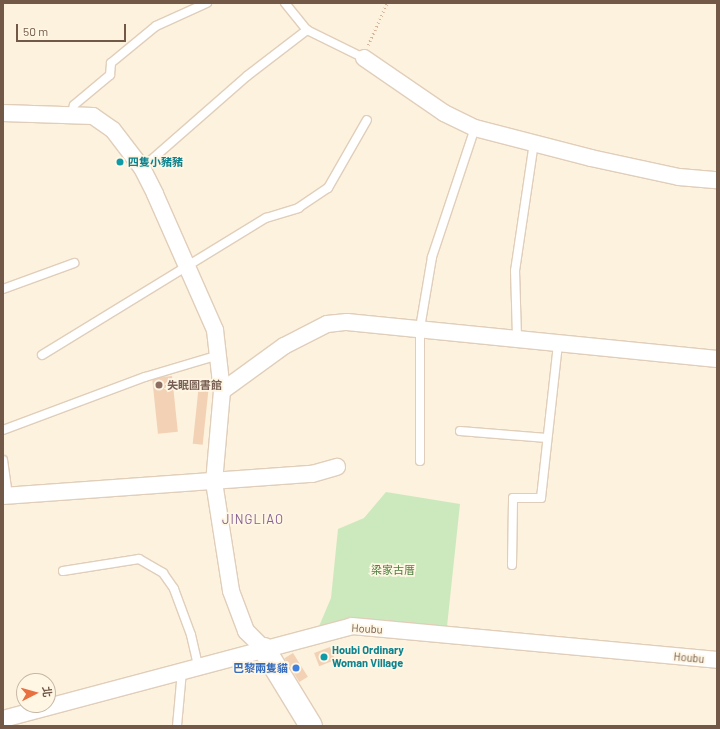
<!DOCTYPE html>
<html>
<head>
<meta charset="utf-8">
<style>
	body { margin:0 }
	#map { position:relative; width:720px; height:729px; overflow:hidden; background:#fcf2de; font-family:Barlow,"Noto Sans TC",sans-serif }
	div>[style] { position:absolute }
	.green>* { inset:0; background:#cce9bd }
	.building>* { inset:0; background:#f2d1b5; transform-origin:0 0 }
	.path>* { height:2.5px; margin-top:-1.25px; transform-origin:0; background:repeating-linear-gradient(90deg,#d6b599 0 1px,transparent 0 4px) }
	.roads { filter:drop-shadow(1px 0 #e0ceba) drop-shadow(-1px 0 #e0ceba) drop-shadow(0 1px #e0ceba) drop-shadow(0 -1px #e0ceba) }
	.lane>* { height:8px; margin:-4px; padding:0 4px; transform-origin:4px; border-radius:4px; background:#fff }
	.street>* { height:16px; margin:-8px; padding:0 8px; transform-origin:8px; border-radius:8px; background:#fff }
	.secondary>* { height:22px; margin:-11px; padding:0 11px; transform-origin:11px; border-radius:11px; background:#fff }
	.dots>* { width:11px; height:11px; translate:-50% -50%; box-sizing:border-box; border:2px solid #fff6e4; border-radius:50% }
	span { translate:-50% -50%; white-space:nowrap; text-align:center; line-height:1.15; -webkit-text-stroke:3.5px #fff6e4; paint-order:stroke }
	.culture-label { font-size:11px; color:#0d838f; font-weight:700 }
	.left { translate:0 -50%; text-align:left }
	.education-label { font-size:11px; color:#785e54; font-weight:700 }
	.park-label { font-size:11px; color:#4f7d41 }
	.street-label { font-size:11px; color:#725846 }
	.shop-label { font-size:11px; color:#366cbe; font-weight:700 }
	.right { translate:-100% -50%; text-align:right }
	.quarter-label { font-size:13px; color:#876295; letter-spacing:1px }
	.frame { position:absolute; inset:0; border:4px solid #725846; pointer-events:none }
	.north { position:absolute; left:16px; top:673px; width:40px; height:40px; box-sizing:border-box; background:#fff6e4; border:1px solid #c7b7a5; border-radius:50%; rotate:84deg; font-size:11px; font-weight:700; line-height:16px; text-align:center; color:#725846 }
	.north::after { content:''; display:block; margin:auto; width:14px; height:18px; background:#e87141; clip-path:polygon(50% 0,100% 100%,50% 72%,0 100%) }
	.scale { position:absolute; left:16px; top:24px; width:110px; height:18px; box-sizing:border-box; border:2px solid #725846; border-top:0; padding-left:5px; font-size:12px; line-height:14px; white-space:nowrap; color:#725846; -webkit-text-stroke:3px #fff6e4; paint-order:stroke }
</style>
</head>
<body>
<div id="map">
	<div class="green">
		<i style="clip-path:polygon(386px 492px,460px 504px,446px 636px,317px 631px,331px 598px,338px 529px,364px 518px)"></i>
	</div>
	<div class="building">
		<i style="left:172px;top:376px;width:56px;height:20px;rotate:84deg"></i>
		<i style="left:199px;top:384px;width:10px;height:60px;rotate:6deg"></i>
		<i style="left:330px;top:647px;width:14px;height:17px;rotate:69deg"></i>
		<i style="left:293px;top:653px;width:28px;height:10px;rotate:58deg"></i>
	</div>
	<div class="path">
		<i style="left:368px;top:45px;width:46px;rotate:-65.7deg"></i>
	</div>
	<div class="roads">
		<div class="lane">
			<i style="left:285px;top:3px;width:35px;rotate:51deg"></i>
			<i style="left:307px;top:30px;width:64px;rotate:26.2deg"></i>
			<i style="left:72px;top:113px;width:8px;rotate:-76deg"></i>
			<i style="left:74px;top:105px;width:47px;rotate:-39.8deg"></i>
			<i style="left:110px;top:75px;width:12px;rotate:-85deg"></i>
			<i style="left:111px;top:63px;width:58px;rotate:-39.4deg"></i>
			<i style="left:156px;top:26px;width:56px;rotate:-24.3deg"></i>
			<i style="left:142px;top:168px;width:140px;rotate:-41.2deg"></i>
			<i style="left:247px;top:76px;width:76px;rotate:-37.5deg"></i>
			<i style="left:3px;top:289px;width:76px;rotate:-20.1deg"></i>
			<i style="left:517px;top:337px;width:66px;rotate:-91.7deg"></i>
			<i style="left:515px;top:271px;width:130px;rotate:-81.6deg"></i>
			<i style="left:42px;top:355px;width:263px;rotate:-31.5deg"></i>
			<i style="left:266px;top:218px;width:34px;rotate:-17deg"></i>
			<i style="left:298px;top:208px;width:36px;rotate:-34deg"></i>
			<i style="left:328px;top:188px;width:78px;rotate:-60.2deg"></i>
			<i style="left:3px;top:430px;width:152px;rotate:-20.5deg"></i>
			<i style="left:145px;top:377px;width:77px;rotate:-16.6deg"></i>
			<i style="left:460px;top:431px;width:87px;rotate:4.6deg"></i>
			<i style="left:3px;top:460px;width:35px;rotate:82deg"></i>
			<i style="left:420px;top:461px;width:133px;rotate:-90deg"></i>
			<i style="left:420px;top:328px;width:72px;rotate:-80.4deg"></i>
			<i style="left:432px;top:257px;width:136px;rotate:-71.6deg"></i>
			<i style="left:512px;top:565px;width:67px;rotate:-89.1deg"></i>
			<i style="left:513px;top:498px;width:28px"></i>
			<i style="left:541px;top:498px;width:155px;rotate:-83.7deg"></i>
			<i style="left:63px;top:571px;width:77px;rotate:-9deg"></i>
			<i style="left:139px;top:559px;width:28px;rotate:30deg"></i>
			<i style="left:163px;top:573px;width:19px;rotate:55deg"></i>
			<i style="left:174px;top:589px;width:49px;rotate:69.7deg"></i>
			<i style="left:191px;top:635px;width:32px;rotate:77deg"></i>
			<i style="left:177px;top:726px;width:55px;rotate:-84.8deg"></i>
		</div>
		<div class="street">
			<i style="left:364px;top:58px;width:97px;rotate:34.5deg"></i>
			<i style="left:444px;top:113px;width:34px;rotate:26deg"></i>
			<i style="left:475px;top:128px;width:120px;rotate:14.5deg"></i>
			<i style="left:591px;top:158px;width:90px;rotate:12.2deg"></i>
			<i style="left:679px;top:177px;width:38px;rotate:5deg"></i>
			<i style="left:3px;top:113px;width:90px;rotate:1.9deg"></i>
			<i style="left:93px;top:116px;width:24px;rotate:35deg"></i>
			<i style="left:113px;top:130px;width:48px;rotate:52.7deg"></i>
			<i style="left:142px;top:168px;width:29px;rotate:63deg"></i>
			<i style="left:155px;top:194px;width:149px;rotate:66.2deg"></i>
			<i style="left:215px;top:330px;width:61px;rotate:83.5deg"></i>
			<i style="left:222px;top:391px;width:91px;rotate:95deg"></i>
			<i style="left:214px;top:482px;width:110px;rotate:81.1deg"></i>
			<i style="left:231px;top:591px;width:43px;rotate:69.4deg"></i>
			<i style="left:246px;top:631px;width:25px;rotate:45deg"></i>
			<i style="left:222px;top:391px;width:77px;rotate:-36deg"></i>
			<i style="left:284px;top:346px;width:48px;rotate:-27.1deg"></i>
			<i style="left:327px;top:324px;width:20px;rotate:-6deg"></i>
			<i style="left:347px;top:322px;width:372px;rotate:5.7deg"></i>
			<i style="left:3px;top:496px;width:310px;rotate:-4.1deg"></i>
			<i style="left:312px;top:474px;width:26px;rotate:-16deg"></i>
			<i style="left:3px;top:719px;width:361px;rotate:-14.9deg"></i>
			<i style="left:352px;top:626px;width:367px;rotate:5.3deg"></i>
		</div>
		<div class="secondary">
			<i style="left:264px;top:649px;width:90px;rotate:58.6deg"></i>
		</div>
	</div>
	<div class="dots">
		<i style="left:120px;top:162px;background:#0f9aa8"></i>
		<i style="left:159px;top:385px;background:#8d6e63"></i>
		<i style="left:324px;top:657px;background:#0f9aa8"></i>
		<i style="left:296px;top:668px;background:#3f7fe0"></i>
	</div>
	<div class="culture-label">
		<span class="left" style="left:128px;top:162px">四隻小豬豬</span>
		<span class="left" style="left:332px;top:657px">Houbi Ordinary<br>Woman Village</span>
	</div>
	<div class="education-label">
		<span class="left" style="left:167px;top:385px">失眠圖書館</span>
	</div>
	<div class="park-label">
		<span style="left:393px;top:570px">梁家古厝</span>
	</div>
	<div class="street-label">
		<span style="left:367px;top:629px;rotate:3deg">Houbu</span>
		<span style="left:689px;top:658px;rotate:5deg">Houbu</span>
	</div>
	<div class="shop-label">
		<span class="right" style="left:288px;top:668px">巴黎兩隻貓</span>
	</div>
	<div class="quarter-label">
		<span style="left:253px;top:519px">JINGLIAO</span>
	</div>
	<div class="frame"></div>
	<div class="north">北</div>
	<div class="scale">50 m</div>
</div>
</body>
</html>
